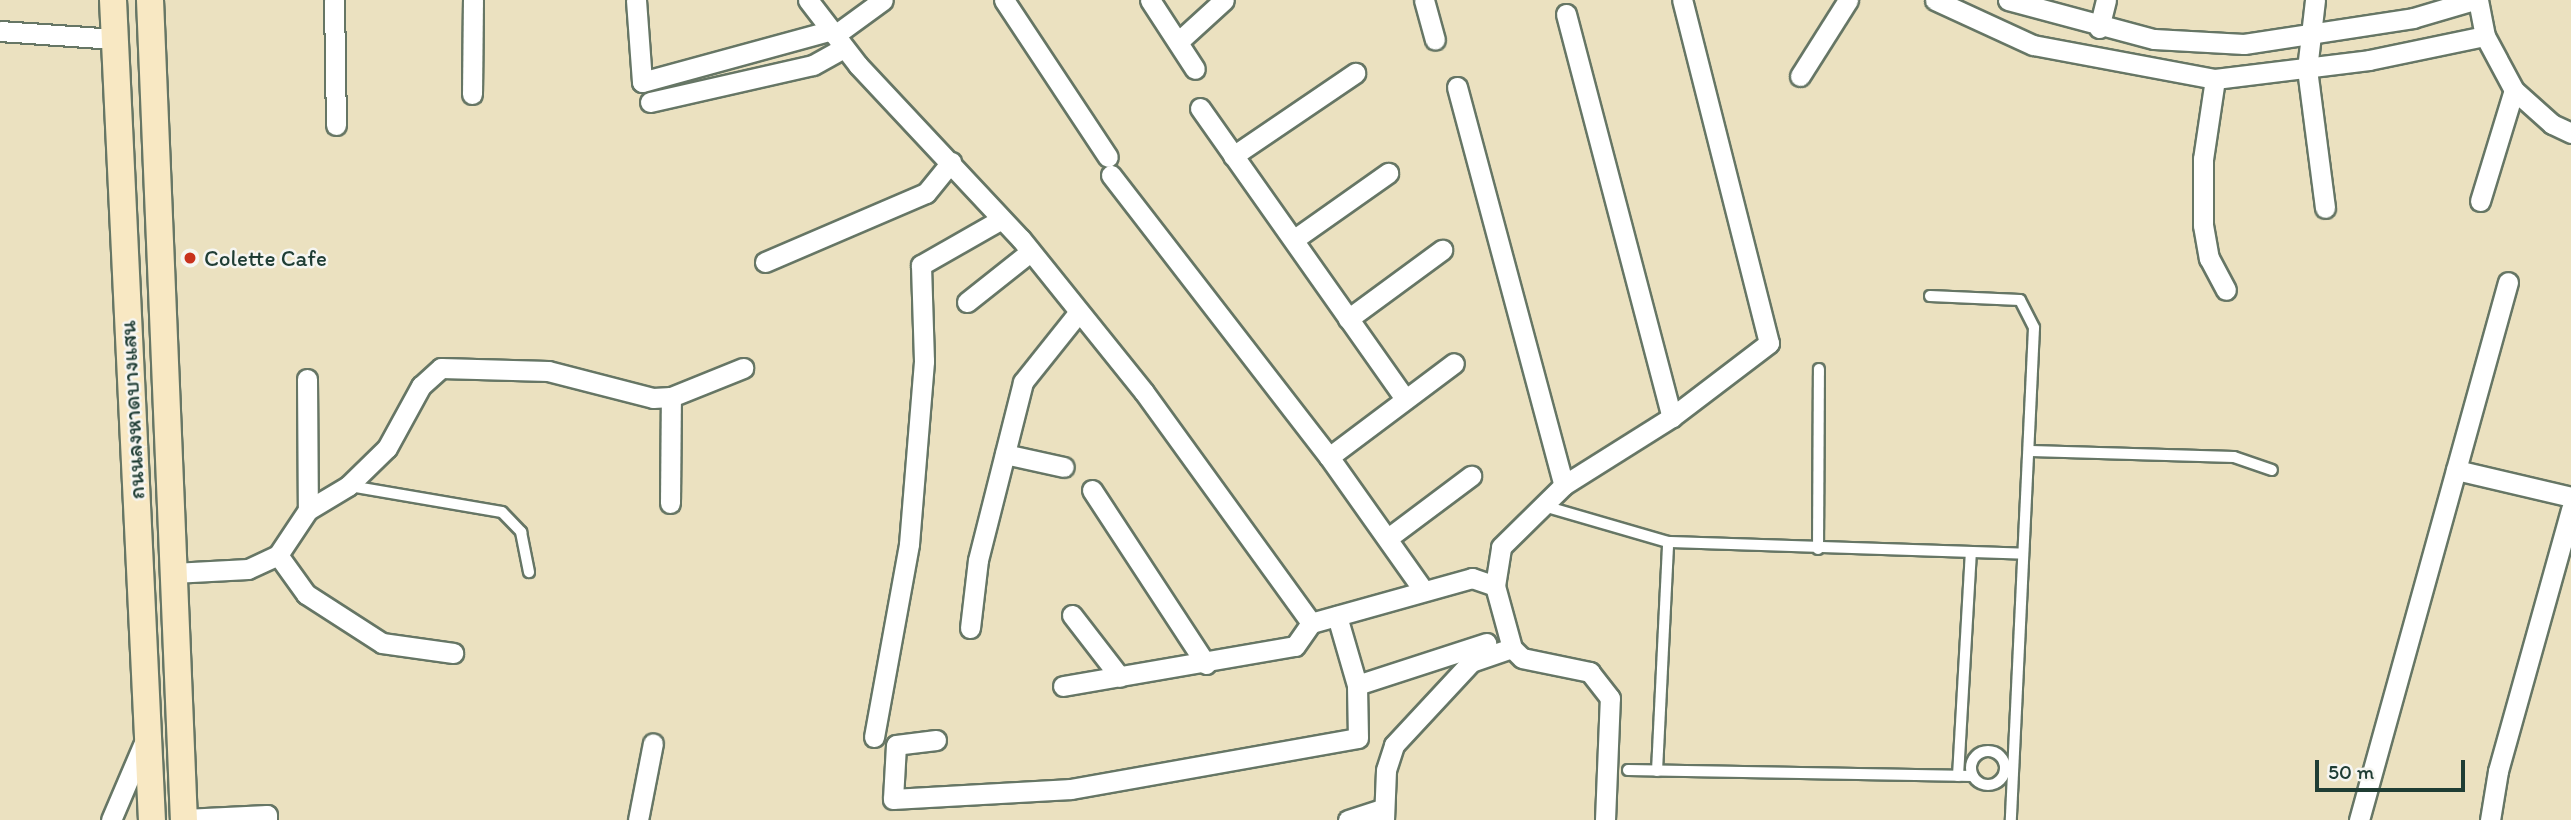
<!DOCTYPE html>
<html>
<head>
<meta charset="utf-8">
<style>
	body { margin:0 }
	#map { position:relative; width:2571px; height:820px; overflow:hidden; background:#ebe1c0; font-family:Itim,"Playpen Sans Thai",sans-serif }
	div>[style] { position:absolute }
	.roads { filter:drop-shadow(2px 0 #667665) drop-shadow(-2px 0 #667665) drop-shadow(0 2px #667665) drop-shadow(0 -2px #667665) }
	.service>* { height:10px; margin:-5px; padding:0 5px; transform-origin:5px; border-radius:5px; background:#fff }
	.service>.ring { margin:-5px; padding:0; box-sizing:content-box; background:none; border:10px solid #fff; border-radius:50% }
	.minor>* { height:19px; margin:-9.5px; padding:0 9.5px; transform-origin:9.5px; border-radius:9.5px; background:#fff }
	.secondary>* { height:26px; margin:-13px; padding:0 13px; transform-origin:13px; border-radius:13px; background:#f8e8c3 }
	.dots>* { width:19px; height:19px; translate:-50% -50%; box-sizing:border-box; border:4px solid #f6f6f2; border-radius:50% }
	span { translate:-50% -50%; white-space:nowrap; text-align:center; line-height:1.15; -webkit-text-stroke:5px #f6f6f2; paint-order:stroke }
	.poi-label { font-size:23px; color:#1f3d34 }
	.left { translate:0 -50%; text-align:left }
	.street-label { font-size:23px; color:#1f3d34 }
	.scale { position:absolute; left:2315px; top:760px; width:150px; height:32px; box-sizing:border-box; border:4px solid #1f3d34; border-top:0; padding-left:9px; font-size:21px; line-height:24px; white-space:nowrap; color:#1f3d34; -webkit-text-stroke:5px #f6f6f2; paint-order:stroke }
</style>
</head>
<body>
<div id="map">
	<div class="roads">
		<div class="service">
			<i style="left:1930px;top:296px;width:90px;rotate:2.5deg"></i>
			<i style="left:2020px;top:300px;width:31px;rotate:63deg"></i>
			<i style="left:2034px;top:328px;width:493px;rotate:92.7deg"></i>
			<i style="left:2031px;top:451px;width:203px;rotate:1.7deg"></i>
			<i style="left:2234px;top:457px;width:40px;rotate:18.9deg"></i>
			<i style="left:350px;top:486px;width:154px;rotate:9.7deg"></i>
			<i style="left:502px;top:512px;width:28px;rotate:46deg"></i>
			<i style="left:521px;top:532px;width:41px;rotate:78.7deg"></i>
			<i style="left:1544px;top:506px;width:129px;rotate:16.2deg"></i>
			<i style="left:1668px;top:542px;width:353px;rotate:1.9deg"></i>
			<i style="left:1818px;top:549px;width:180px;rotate:-89.7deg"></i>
			<i class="ring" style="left:1971px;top:751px;width:24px;height:24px"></i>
			<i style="left:1628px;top:770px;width:345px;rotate:1deg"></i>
			<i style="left:1657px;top:771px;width:229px;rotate:-87.2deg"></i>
			<i style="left:1958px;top:776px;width:223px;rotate:-86.7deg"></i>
		</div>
		<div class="minor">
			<i style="left:334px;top:0;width:125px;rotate:89.1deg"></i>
			<i style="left:636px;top:0;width:82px;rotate:85.8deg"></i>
			<i style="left:642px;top:82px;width:194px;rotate:-15.3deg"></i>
			<i style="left:808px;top:0;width:82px;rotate:52.4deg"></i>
			<i style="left:858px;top:65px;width:238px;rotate:46.9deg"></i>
			<i style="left:1021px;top:239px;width:196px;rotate:51.2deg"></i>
			<i style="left:1144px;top:392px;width:285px;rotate:54.1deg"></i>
			<i style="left:1311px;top:623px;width:167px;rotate:-15.6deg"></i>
			<i style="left:1472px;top:578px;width:24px;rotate:19deg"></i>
			<i style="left:1004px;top:0;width:188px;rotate:56.5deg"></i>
			<i style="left:1150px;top:0;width:82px;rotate:56.9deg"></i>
			<i style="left:1424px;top:0;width:41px;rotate:74.6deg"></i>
			<i style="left:1935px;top:0;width:108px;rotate:24.7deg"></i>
			<i style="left:2033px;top:45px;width:185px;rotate:10.6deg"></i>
			<i style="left:2215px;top:79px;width:155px;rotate:-7deg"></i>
			<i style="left:2369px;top:60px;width:118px;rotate:-11.7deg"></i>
			<i style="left:2008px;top:0;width:151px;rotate:15deg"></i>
			<i style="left:2154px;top:39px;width:90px;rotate:3.2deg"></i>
			<i style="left:2244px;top:44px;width:171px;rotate:-8.7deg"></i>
			<i style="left:2413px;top:18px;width:64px;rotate:-16.4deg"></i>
			<i style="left:2315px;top:0;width:69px;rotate:96.6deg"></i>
			<i style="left:2307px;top:69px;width:140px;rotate:82.6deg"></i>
			<i style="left:2478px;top:0;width:37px;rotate:79deg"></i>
			<i style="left:2485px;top:36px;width:61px;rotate:61.8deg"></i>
			<i style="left:2514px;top:90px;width:51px;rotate:41.8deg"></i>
			<i style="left:2552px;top:124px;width:21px;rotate:25deg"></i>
			<i style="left:1566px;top:14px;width:417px;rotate:75.3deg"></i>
			<i style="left:2099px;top:28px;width:29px;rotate:-76deg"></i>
			<i style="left:0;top:31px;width:115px;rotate:4deg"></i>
			<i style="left:835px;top:35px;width:59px;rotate:-36.1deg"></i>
			<i style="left:1178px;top:42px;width:62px;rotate:-42.4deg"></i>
			<i style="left:1800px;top:76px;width:90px;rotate:-57.7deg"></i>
			<i style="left:2215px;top:79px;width:81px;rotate:98.5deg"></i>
			<i style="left:2203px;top:159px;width:66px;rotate:90deg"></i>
			<i style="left:2203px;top:225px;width:34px;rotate:80deg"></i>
			<i style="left:2209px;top:258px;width:36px;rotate:62deg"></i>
			<i style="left:1457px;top:87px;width:412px;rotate:75deg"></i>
			<i style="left:472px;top:94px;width:94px;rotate:-89.4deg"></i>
			<i style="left:650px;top:102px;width:167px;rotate:-12.8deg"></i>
			<i style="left:813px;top:65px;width:35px;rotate:-29deg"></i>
			<i style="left:1200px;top:108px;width:356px;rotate:54.8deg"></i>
			<i style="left:1233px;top:156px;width:148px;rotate:-34.2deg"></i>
			<i style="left:1111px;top:175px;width:356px;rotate:52.3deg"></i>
			<i style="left:1329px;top:457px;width:163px;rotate:54.7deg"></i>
			<i style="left:2480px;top:201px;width:116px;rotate:-73deg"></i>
			<i style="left:1296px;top:238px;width:113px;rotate:-35.2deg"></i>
			<i style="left:765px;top:262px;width:175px;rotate:-23.2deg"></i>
			<i style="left:926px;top:193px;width:40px;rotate:-51deg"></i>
			<i style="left:967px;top:302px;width:80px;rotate:-38.4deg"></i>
			<i style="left:1348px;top:319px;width:117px;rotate:-36.3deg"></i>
			<i style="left:307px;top:379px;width:131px;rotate:89.6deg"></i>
			<i style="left:1005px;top:454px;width:60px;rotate:12.4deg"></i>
			<i style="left:1329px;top:457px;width:156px;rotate:-36.9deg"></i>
			<i style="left:2456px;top:470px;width:118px;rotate:13.2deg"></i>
			<i style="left:1092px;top:490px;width:208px;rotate:56.8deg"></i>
			<i style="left:670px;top:503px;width:106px;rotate:-89.5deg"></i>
			<i style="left:1388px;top:538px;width:104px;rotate:-36.8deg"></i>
			<i style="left:278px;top:555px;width:48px;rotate:54.3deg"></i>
			<i style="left:306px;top:594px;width:90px;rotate:32.8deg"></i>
			<i style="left:382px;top:643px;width:72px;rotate:8deg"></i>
			<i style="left:173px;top:573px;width:75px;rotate:-3.1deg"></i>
			<i style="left:248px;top:569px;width:33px;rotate:-25deg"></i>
			<i style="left:278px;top:555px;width:54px;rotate:-56.3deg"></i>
			<i style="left:308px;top:510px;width:47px;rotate:-31deg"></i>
			<i style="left:348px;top:486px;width:54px;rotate:-44.3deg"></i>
			<i style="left:387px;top:448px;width:71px;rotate:-61.3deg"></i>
			<i style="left:421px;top:386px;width:27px;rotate:-42deg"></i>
			<i style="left:441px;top:368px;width:107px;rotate:1.6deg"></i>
			<i style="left:548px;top:371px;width:108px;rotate:14.4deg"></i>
			<i style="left:653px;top:398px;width:18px;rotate:-3deg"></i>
			<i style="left:671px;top:397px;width:78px;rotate:-21.9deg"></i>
			<i style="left:1072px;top:615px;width:78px;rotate:52.3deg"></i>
			<i style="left:970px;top:628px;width:68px;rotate:-83.3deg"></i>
			<i style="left:978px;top:560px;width:184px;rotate:-75.8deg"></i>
			<i style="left:1023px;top:382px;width:88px;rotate:-51.4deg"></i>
			<i style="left:1357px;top:685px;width:136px;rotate:-18deg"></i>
			<i style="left:1063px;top:686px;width:235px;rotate:-9.8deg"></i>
			<i style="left:1295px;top:646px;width:28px;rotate:-55deg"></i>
			<i style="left:874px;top:737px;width:196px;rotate:-79.7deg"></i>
			<i style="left:909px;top:544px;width:184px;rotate:-85.3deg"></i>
			<i style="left:924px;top:361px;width:96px;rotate:-91.8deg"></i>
			<i style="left:921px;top:265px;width:91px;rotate:-29.7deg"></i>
			<i style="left:936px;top:740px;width:40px;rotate:172.9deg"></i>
			<i style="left:896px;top:745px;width:54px;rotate:93.2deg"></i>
			<i style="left:893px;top:799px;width:178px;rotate:-3.2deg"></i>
			<i style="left:1071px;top:789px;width:291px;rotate:-10.1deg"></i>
			<i style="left:1358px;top:738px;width:53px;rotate:-91.1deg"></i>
			<i style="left:1357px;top:685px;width:72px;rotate:-106.2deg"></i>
			<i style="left:184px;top:819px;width:83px;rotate:-2.8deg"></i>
			<i style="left:267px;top:815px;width:5px;rotate:90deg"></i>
			<i style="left:111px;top:820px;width:89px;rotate:-66.9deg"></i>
			<i style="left:638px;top:820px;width:78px;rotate:-79deg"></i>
			<i style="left:1348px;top:820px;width:38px;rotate:-18deg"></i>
			<i style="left:1384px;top:820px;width:50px;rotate:-87.7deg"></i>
			<i style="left:1386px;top:770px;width:26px;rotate:-72deg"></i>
			<i style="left:1394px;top:745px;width:113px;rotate:-47.1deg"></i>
			<i style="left:1471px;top:662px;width:43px;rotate:-18.9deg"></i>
			<i style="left:1605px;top:820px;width:122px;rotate:-87.7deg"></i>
			<i style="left:1610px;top:698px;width:33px;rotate:-128deg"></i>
			<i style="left:1590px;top:672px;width:69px;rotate:-168.4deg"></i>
			<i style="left:1522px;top:658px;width:14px;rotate:-135deg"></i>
			<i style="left:1512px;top:648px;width:64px;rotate:-105.3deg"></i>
			<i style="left:1495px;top:586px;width:39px;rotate:-81deg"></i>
			<i style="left:1501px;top:547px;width:88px;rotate:-44.5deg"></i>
			<i style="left:1564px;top:485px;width:128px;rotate:-32.2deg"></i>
			<i style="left:1672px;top:417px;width:122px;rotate:-37.3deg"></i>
			<i style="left:1769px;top:343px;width:354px;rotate:-104.2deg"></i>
			<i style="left:2359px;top:820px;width:558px;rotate:-74.52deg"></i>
			<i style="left:2490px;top:820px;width:50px;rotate:-80.7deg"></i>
			<i style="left:2498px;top:771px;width:272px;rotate:-74.4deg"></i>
		</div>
		<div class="secondary">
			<i style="left:113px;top:0;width:821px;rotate:87.28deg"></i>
			<i style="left:150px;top:0;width:821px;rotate:87.63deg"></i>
		</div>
	</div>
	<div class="dots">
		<i style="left:190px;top:258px;background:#c8321e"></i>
	</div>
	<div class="poi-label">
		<span class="left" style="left:204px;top:258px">Colette Cafe</span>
	</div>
	<div class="street-label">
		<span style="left:132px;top:410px;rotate:-93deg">ถนนลงหาดบางแสน</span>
	</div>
	<div class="scale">50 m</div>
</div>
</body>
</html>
